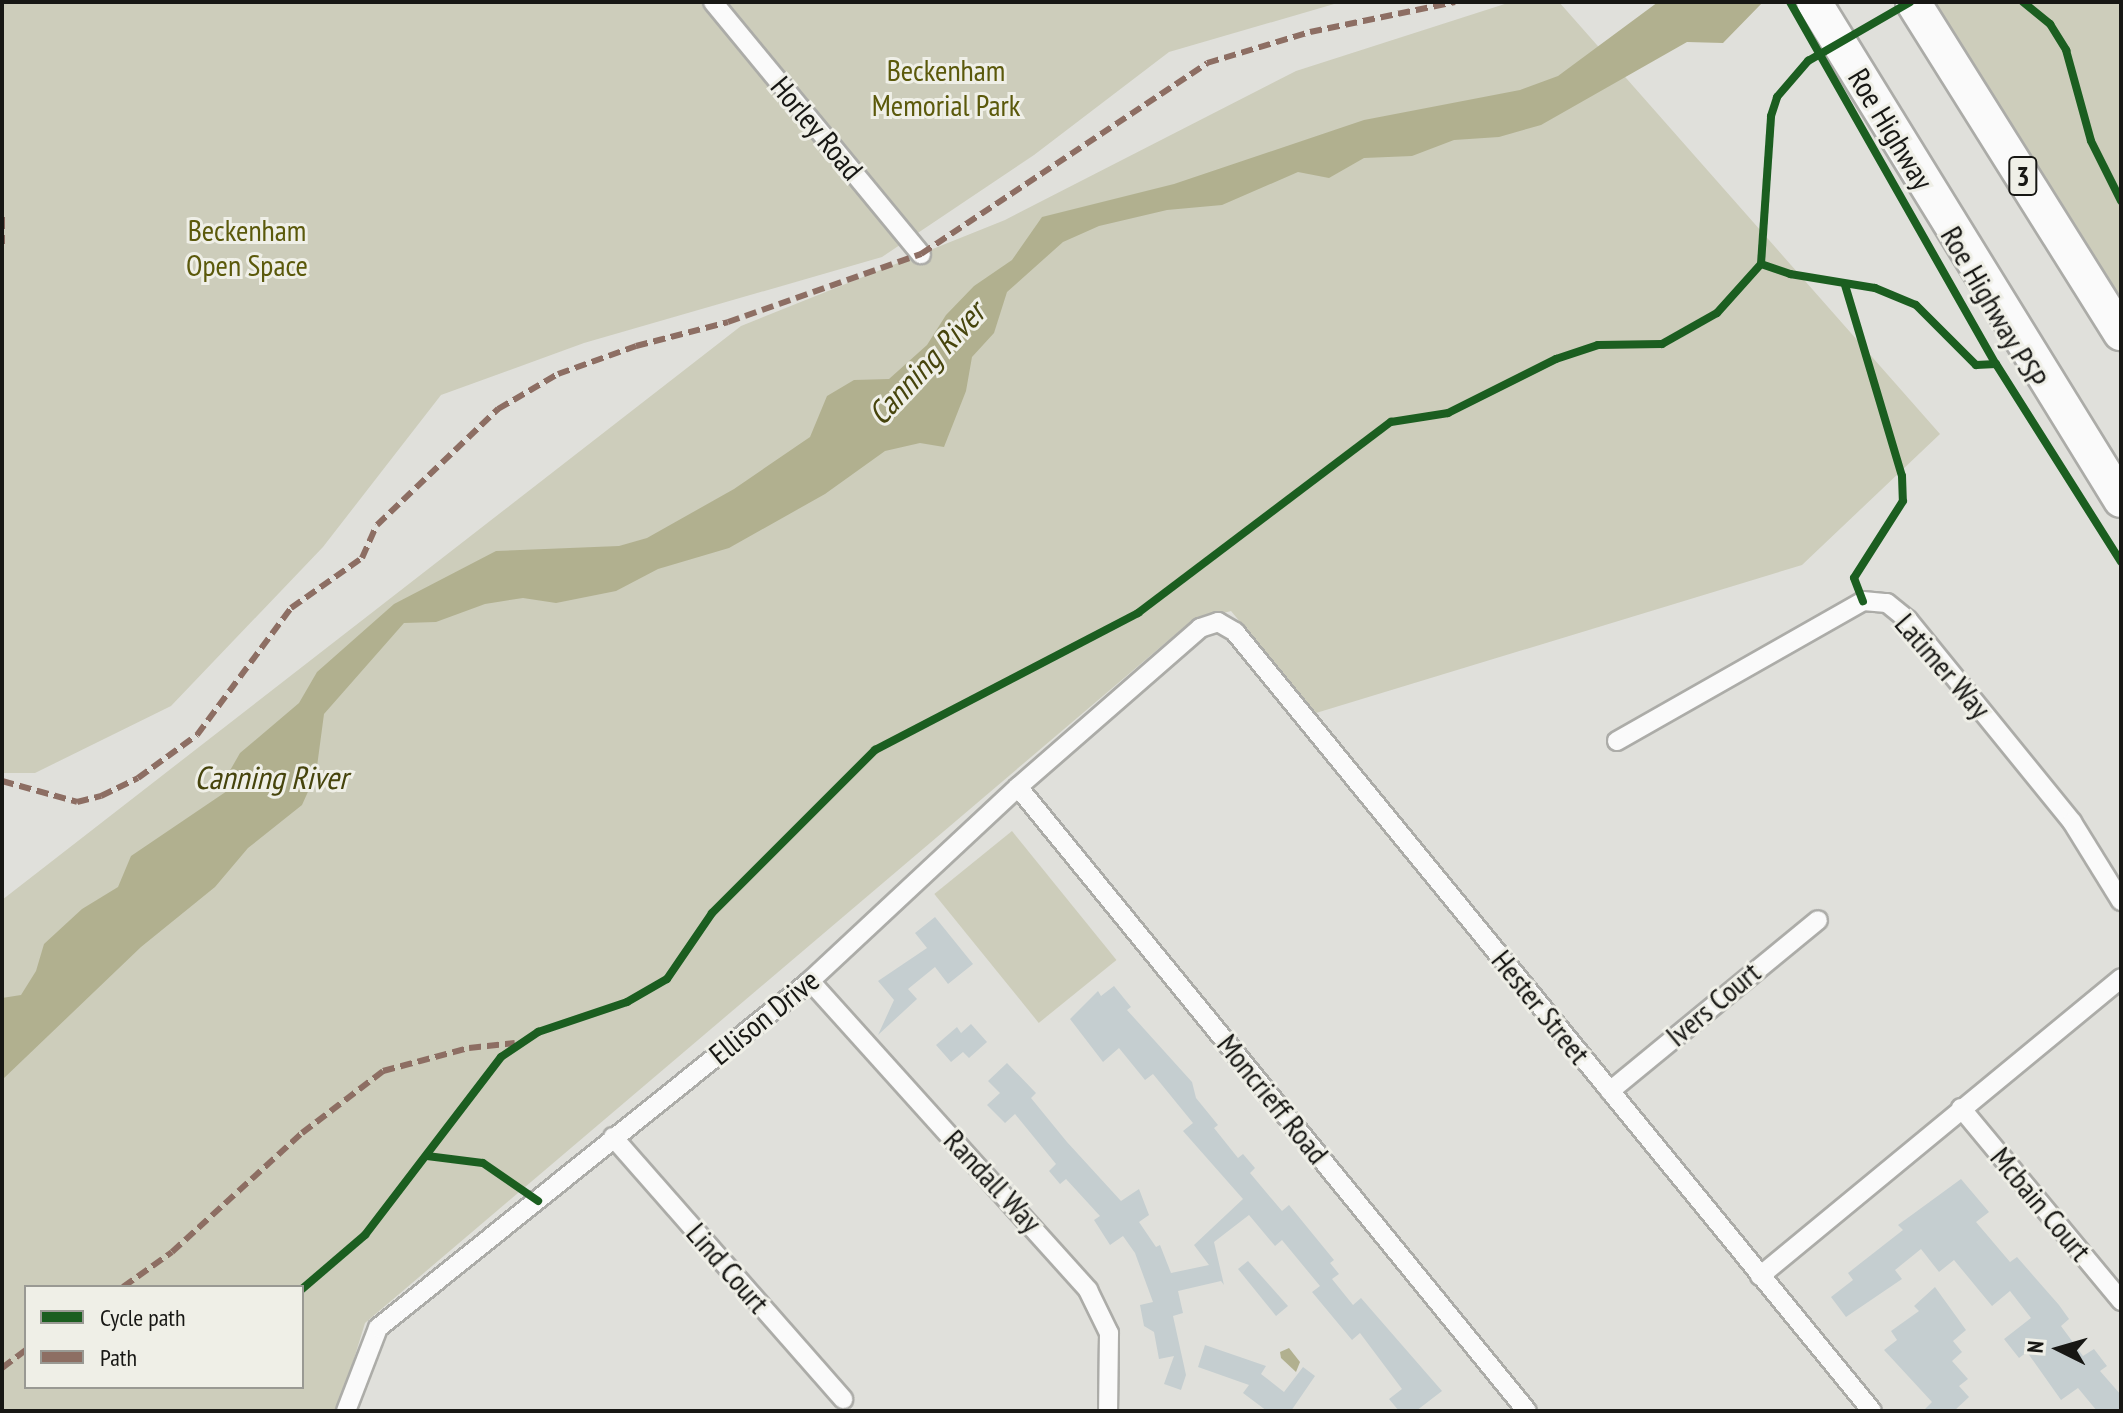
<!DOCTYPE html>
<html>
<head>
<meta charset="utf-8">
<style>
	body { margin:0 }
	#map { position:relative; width:2123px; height:1413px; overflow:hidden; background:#e0e0db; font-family:"PT Sans Narrow",sans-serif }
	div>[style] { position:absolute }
	.green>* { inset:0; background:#cdcdbb; transform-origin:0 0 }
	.water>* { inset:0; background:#b1b08f }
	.building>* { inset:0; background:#c5ced0 }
	.roads { filter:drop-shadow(2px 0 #acaca8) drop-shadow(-2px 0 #acaca8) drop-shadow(0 2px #acaca8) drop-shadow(0 -2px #acaca8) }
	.street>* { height:18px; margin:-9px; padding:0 9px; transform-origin:9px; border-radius:9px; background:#fafafa }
	.highway>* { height:34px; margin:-17px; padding:0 17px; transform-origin:17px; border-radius:17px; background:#fafafa }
	.quiet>* { height:6px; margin-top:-3px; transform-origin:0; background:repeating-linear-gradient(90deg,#8d6e63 0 12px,transparent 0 18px) }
	.cycleway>* { height:8px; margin:-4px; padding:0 4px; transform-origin:4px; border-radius:4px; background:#1b5e20 }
	span { translate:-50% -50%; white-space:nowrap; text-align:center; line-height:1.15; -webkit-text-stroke:6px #efefe7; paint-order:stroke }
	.shield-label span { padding:2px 6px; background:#efefe7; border:2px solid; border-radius:6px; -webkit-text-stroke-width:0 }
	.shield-label { font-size:28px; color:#171714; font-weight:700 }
	.park-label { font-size:30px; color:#5b590b }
	.street-label { font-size:30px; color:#171714 }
	.water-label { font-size:32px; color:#46440c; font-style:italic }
	.frame { position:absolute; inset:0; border:4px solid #171714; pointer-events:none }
	.legend { position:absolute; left:24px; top:1285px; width:280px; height:104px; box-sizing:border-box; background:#efefe7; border:2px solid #999993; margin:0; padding:10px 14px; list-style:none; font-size:24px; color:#171714 }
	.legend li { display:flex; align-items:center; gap:16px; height:40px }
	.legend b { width:40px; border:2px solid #999993 }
	.north { position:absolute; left:2019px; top:1309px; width:80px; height:80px; -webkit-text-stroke:6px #efefe7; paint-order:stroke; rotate:275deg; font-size:22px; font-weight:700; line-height:32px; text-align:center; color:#171714 }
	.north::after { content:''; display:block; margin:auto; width:28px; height:36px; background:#171714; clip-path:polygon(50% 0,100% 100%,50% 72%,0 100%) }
</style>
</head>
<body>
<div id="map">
	<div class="green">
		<i style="clip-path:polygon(2px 2px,1341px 2px,1169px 52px,1034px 155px,882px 257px,584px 343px,441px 395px,323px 547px,171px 706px,35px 773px,2px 773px)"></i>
		<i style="clip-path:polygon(evenodd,1511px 2px,1559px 2px,1940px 434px,1802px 565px,1316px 713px,1231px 611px,1190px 622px,365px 1323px,338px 1411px,2px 1411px,2px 900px,741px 326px,1005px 220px,1296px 71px,1511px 2px,26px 1287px,302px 1287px,302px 1387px,26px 1387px,26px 1287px)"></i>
		<i style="clip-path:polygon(1934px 2px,2121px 2px,2121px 300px)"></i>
		<i style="left:1012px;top:831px;width:166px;height:100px;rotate:51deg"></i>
	</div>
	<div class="water">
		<i style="clip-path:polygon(1658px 2px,1763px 2px,1723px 43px,1687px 42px,1541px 125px,1499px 137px,1454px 140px,1412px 156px,1364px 158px,1329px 178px,1298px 172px,1222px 205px,1167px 210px,1099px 226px,1063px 242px,1007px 292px,994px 333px,972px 357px,966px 391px,944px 447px,920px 443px,885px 451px,825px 494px,729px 548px,658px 569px,616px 591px,556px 603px,523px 598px,485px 604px,436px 622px,404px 623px,324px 714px,316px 774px,302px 805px,248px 848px,215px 887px,141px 947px,2px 1080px,2px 998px,21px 995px,36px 971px,44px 944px,82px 909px,118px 887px,131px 856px,227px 791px,228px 774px,240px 753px,299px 703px,317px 672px,394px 604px,496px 551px,619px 546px,647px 538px,734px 489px,810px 437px,827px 396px,854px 380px,889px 379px,927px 345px,946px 315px,974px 286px,1012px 260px,1042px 217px,1174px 184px,1364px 120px,1520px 90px,1558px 76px)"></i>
		<i style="clip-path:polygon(1289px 1348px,1300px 1362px,1296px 1372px,1281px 1358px,1280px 1352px)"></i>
	</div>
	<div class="building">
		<i style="clip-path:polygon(935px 917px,973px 964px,948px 984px,935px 967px,908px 989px,917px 999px,878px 1035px,894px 1000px,878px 981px,927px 948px,915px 933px)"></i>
		<i style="clip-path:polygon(1114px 986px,1131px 1007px,1127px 1010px,1192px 1082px,1196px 1098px,1218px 1125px,1214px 1128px,1238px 1158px,1243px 1154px,1255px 1168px,1250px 1173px,1282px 1211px,1289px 1205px,1334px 1260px,1330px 1263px,1339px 1274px,1332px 1279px,1353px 1305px,1361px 1298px,1442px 1391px,1416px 1411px,1399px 1411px,1389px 1399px,1402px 1389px,1360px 1333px,1352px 1340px,1312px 1292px,1320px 1286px,1282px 1240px,1275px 1246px,1249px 1215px,1214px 1242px,1224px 1285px,1221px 1281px,1178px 1291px,1183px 1313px,1173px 1316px,1186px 1375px,1181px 1390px,1164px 1384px,1174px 1356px,1159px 1359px,1154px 1332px,1144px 1326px,1140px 1305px,1153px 1302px,1135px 1253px,1123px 1236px,1110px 1245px,1094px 1220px,1100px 1216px,1066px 1179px,1060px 1184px,1049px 1171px,1056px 1164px,1015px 1114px,1005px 1123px,987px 1105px,1000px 1093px,988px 1081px,1007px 1063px,1036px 1093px,1031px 1098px,1067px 1142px,1121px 1201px,1139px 1189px,1149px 1215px,1139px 1222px,1156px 1247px,1160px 1245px,1171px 1273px,1209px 1265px,1194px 1245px,1243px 1199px,1183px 1131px,1193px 1123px,1153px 1074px,1145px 1080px,1119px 1048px,1103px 1062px,1070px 1019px,1098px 991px,1101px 996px)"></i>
		<i style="clip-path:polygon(971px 1024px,987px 1042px,969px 1058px,963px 1052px,951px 1062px,936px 1045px,957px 1027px,961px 1033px)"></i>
		<i style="clip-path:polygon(1961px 1179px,1989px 1212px,1976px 1222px,2010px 1262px,2017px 1257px,2059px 1305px,2069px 1319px,2061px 1326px,2083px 1356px,2094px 1349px,2107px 1366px,2100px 1371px,2121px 1395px,2121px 1411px,2097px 1411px,2078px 1388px,2061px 1400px,2027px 1352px,2019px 1358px,2004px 1339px,2031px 1318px,2010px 1291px,1992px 1306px,1954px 1260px,1939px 1272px,1921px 1249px,1895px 1270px,1902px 1279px,1846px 1317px,1831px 1297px,1853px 1280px,1848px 1273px,1903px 1230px,1898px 1225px)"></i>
		<i style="clip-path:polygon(1248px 1261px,1288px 1306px,1276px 1316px,1238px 1269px)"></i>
		<i style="clip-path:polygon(1935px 1287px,1966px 1330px,1953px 1341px,1962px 1352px,1952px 1361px,1968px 1379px,1959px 1386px,1969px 1397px,1954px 1411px,1923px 1411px,1932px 1402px,1884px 1350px,1897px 1340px,1891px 1331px,1919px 1311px,1914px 1306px)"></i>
		<i style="clip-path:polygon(1205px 1345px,1266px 1366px,1261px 1374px,1284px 1392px,1303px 1367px,1315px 1376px,1291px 1411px,1267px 1411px,1243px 1393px,1249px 1385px,1198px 1367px)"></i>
	</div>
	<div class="roads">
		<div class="street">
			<i style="left:713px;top:2px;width:327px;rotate:50.5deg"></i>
			<i style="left:1617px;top:741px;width:283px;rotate:-29.6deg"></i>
			<i style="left:1863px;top:601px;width:24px;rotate:5deg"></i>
			<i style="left:1887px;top:603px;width:27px;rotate:39deg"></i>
			<i style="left:1908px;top:620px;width:260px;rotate:50.9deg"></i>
			<i style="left:2072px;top:822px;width:93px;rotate:58.2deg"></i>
			<i style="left:1018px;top:787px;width:805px;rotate:50.8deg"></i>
			<i style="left:810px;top:981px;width:416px;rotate:48deg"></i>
			<i style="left:1088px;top:1290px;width:48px;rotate:64deg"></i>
			<i style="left:1109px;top:1333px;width:78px;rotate:90.7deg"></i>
			<i style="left:1610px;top:1091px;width:269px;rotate:-39.4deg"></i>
			<i style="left:1961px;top:1108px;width:251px;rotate:50.3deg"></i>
			<i style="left:613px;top:1137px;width:349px;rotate:48.7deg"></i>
			<i style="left:1760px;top:1276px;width:468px;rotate:-39.5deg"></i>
			<i style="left:346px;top:1411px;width:89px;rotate:-68.9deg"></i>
			<i style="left:378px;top:1328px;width:554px;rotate:-38.77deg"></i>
			<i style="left:810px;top:981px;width:284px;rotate:-43deg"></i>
			<i style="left:1018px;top:787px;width:242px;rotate:-41.1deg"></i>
			<i style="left:1200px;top:628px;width:19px;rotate:-18deg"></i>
			<i style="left:1218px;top:622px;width:20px;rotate:30deg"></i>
			<i style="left:1235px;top:632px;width:1006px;rotate:50.73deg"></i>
		</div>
		<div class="highway">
			<i style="left:1814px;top:2px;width:585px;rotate:58.35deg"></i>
			<i style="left:1913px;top:2px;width:391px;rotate:57.9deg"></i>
		</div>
	</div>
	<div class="quiet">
		<i style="left:2px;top:217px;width:27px;rotate:90deg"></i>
		<i style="left:2px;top:781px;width:78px;rotate:15.6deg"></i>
		<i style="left:77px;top:802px;width:25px;rotate:-14deg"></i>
		<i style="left:101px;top:796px;width:41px;rotate:-25.9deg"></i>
		<i style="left:138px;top:778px;width:73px;rotate:-36.1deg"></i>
		<i style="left:197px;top:735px;width:158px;rotate:-53.5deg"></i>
		<i style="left:291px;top:608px;width:87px;rotate:-35.2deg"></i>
		<i style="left:362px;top:558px;width:36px;rotate:-66deg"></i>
		<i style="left:377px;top:525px;width:168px;rotate:-43.8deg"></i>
		<i style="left:498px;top:409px;width:69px;rotate:-30.3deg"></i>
		<i style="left:558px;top:374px;width:83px;rotate:-19.7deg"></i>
		<i style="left:636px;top:346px;width:95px;rotate:-14.6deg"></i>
		<i style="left:728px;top:322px;width:205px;rotate:-19.4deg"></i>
		<i style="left:921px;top:254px;width:344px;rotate:-33.7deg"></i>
		<i style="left:1207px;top:63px;width:108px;rotate:-16.8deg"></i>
		<i style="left:1310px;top:32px;width:148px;rotate:-11.7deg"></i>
		<i style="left:123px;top:1287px;width:60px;rotate:-35.5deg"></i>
		<i style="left:172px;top:1252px;width:176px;rotate:-42.5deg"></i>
		<i style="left:302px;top:1133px;width:102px;rotate:-37.4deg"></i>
		<i style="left:383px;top:1071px;width:89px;rotate:-15deg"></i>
		<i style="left:469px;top:1048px;width:46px;rotate:-6.2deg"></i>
		<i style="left:2px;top:1368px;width:30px;rotate:-37deg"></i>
	</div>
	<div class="cycleway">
		<i style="left:1790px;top:2px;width:417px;rotate:60.4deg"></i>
		<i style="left:1996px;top:364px;width:234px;rotate:57.7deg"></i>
		<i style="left:2023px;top:2px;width:35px;rotate:39deg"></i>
		<i style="left:2050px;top:24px;width:31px;rotate:58deg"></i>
		<i style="left:2066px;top:50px;width:94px;rotate:74.6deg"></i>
		<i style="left:2091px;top:141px;width:67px;rotate:63.4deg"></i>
		<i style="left:1761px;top:264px;width:31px;rotate:19deg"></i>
		<i style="left:1790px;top:274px;width:86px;rotate:9.4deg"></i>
		<i style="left:1875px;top:288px;width:44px;rotate:22.5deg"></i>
		<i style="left:1916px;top:305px;width:85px;rotate:45deg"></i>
		<i style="left:1976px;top:365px;width:20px;rotate:-3deg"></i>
		<i style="left:1845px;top:285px;width:199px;rotate:73.4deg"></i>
		<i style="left:1902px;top:476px;width:25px;rotate:88deg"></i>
		<i style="left:1903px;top:501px;width:91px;rotate:122.5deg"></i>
		<i style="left:1854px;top:578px;width:25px;rotate:69deg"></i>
		<i style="left:427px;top:1156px;width:56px;rotate:7.1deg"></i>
		<i style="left:483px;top:1163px;width:67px;rotate:34.6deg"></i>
		<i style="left:302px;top:1289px;width:83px;rotate:-40.6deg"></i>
		<i style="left:365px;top:1235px;width:224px;rotate:-52.6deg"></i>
		<i style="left:501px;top:1057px;width:45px;rotate:-34deg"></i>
		<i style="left:538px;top:1032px;width:94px;rotate:-18.6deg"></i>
		<i style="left:627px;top:1002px;width:46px;rotate:-29.9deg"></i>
		<i style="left:667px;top:979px;width:80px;rotate:-55.7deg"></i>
		<i style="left:712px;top:913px;width:231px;rotate:-45deg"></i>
		<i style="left:875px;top:750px;width:297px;rotate:-27.5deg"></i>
		<i style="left:1138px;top:613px;width:317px;rotate:-37.1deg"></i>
		<i style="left:1391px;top:422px;width:58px;rotate:-9deg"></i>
		<i style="left:1448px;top:413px;width:121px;rotate:-26.6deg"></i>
		<i style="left:1556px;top:359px;width:44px;rotate:-18.4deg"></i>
		<i style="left:1598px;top:345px;width:64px;rotate:-0.9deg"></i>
		<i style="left:1662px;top:344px;width:63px;rotate:-29.4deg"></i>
		<i style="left:1717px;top:313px;width:66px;rotate:-48.1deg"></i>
		<i style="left:1761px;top:264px;width:148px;rotate:-86.1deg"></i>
		<i style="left:1771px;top:116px;width:20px;rotate:-72deg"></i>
		<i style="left:1777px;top:97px;width:48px;rotate:-49.3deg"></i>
		<i style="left:1808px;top:61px;width:118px;rotate:-30deg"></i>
	</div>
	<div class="shield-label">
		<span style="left:2023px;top:176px">3</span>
	</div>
	<div class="park-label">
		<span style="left:946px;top:87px">Beckenham<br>Memorial Park</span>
		<span style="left:247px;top:247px">Beckenham<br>Open Space</span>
	</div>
	<div class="street-label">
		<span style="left:817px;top:128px;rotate:50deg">Horley Road</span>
		<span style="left:1891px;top:129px;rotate:59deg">Roe Highway</span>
		<span style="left:1994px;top:307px;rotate:60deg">Roe Highway PSP</span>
		<span style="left:1943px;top:666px;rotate:49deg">Latimer Way</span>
		<span style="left:1713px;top:1004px;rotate:-40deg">Ivers Court</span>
		<span style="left:1541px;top:1007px;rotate:51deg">Hester Street</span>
		<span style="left:764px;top:1017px;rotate:-39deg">Ellison Drive</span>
		<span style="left:1273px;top:1099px;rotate:51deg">Moncrieff Road</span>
		<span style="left:993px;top:1181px;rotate:47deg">Randall Way</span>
		<span style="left:2041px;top:1204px;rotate:50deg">Mcbain Court</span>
		<span style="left:728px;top:1268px;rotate:49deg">Lind Court</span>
	</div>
	<div class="water-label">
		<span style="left:926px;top:363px;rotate:-47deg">Canning River</span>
		<span style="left:271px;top:777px">Canning River</span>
	</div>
	<div class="frame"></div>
	<ul class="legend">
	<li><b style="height:10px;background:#1b5e20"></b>Cycle path</li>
	<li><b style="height:10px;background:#8d6e63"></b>Path</li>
	</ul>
	<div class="north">N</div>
</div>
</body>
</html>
